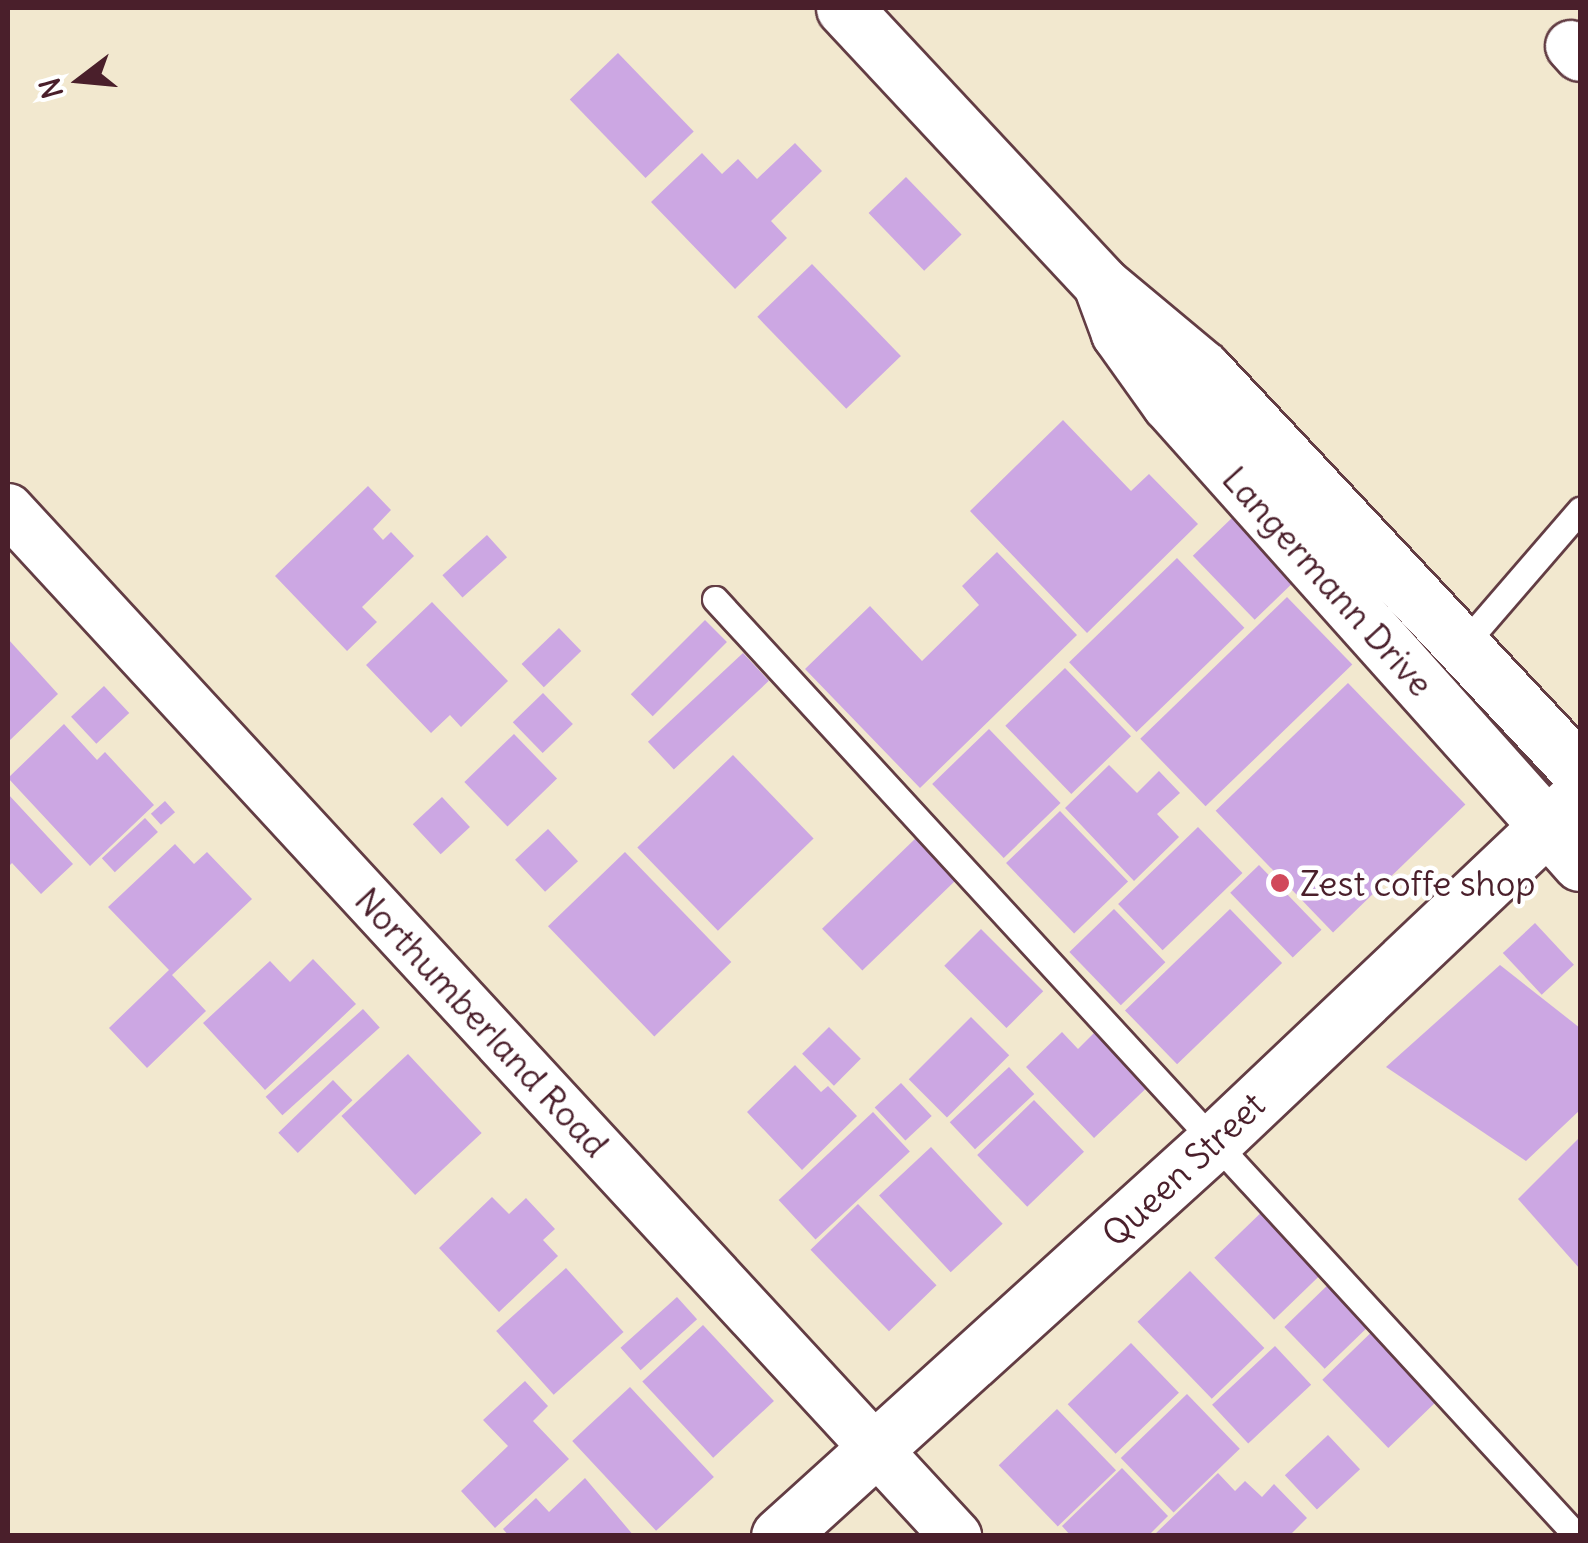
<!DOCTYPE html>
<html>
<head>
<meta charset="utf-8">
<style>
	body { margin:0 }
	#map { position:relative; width:1588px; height:1543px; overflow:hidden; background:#f2e8cf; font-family:Delius,sans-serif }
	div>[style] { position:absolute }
	.building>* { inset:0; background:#cca7e3; transform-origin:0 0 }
	.roads { filter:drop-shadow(2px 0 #633d44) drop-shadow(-2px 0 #633d44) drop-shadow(0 2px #633d44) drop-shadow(0 -2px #633d44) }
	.lane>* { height:25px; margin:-12.5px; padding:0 12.5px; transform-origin:12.5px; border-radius:12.5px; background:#fff }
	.street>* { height:50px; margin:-25px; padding:0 25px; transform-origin:25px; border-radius:25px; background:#fff }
	.secondary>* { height:55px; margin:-27.5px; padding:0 27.5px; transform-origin:27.5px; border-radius:27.5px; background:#fff }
	.dots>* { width:28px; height:28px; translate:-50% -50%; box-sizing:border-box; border:5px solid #fff; border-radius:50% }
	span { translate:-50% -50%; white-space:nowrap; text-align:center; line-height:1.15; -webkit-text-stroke:9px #fff; paint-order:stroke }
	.street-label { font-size:35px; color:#4a1f2b }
	.poi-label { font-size:35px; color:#4a1f2b }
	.left { translate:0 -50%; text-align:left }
	.frame { position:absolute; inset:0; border:10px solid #4a1f2b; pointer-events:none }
	.north { position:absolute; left:30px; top:30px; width:100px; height:100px; -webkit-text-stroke:8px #fff; paint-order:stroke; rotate:254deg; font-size:28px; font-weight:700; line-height:40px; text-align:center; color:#4a1f2b }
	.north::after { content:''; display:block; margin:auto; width:35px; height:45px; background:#4a1f2b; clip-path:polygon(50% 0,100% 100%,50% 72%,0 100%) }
</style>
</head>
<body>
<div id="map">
	<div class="building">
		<i style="left:618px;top:53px;width:109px;height:67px;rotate:46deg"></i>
		<i style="clip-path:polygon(795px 143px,822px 171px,771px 221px,787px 238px,735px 289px,651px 202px,702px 153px,722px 174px,738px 159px,757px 179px)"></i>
		<i style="left:906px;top:177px;width:80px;height:52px;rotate:46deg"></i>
		<i style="left:812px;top:264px;width:128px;height:76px;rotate:46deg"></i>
		<i style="clip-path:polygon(1063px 420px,1131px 491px,1149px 474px,1198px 524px,1087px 633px,970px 511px)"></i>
		<i style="clip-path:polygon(368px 486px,391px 510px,373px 529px,383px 540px,391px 532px,414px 556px,362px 607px,377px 622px,347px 651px,275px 576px)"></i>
		<i style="left:1236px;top:514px;width:89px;height:60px;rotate:46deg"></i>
		<i style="left:487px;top:535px;width:30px;height:60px;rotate:48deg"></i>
		<i style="clip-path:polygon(997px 552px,1077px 635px,920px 788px,805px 669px,870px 606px,922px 661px,979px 605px,962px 586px)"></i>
		<i style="left:1177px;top:558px;width:97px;height:150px;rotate:46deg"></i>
		<i style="left:1287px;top:597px;width:94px;height:204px;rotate:46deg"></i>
		<i style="clip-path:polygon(432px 602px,508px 681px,461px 727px,450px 715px,431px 733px,366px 665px)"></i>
		<i style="left:705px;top:620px;width:31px;height:105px;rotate:45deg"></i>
		<i style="left:559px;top:628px;width:32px;height:52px;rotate:46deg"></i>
		<i style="clip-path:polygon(8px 639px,58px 694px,8px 742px)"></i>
		<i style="left:743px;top:653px;width:38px;height:130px;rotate:47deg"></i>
		<i style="left:1065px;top:668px;width:95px;height:83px;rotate:46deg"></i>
		<i style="left:1348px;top:683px;width:169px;height:184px;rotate:46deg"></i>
		<i style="left:104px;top:686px;width:37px;height:45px;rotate:47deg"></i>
		<i style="left:543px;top:693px;width:43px;height:42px;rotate:46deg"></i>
		<i style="clip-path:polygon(64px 724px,97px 760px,105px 752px,154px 805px,90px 866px,8px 778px)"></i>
		<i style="left:989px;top:729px;width:103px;height:79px;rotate:46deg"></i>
		<i style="left:514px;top:734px;width:62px;height:69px;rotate:46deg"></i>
		<i style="left:733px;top:755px;width:116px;height:133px;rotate:46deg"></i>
		<i style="clip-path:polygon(1109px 765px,1137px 793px,1159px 771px,1180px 793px,1157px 814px,1179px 837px,1134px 881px,1065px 808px)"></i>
		<i style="clip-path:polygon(8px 794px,73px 864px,41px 894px,12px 863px,8px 867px)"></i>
		<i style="left:442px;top:797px;width:41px;height:40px;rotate:47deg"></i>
		<i style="left:165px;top:801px;width:15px;height:19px;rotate:48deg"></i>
		<i style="left:1060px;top:811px;width:98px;height:75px;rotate:46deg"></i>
		<i style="left:145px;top:818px;width:19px;height:59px;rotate:47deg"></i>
		<i style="left:1198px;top:827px;width:64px;height:111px;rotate:46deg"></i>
		<i style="left:548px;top:829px;width:44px;height:45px;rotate:47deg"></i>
		<i style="left:917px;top:837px;width:58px;height:132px;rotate:46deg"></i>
		<i style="clip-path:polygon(175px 844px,194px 864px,207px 852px,252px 899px,172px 975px,206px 1011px,147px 1068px,109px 1028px,169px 970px,108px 907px)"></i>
		<i style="left:625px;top:852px;width:153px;height:107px;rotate:46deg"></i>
		<i style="left:1259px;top:865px;width:90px;height:40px;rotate:46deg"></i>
		<i style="left:1114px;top:909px;width:74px;height:62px;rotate:46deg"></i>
		<i style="left:1230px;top:909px;width:75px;height:146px;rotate:46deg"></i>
		<i style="left:1535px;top:923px;width:57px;height:44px;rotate:47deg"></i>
		<i style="left:981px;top:929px;width:88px;height:52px;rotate:45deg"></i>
		<i style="clip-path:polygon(313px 959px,356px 1004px,265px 1090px,203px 1023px,270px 961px,290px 982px)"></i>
		<i style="clip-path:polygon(1500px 965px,1580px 1028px,1580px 1110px,1526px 1161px,1386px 1067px)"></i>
		<i style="left:363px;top:1009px;width:25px;height:131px;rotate:48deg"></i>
		<i style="left:971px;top:1017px;width:54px;height:88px;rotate:45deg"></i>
		<i style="clip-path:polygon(1104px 1023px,1157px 1078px,1094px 1138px,1026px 1067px,1062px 1032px,1078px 1049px)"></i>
		<i style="left:829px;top:1027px;width:45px;height:38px;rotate:45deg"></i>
		<i style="left:408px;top:1054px;width:108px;height:91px;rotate:47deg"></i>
		<i style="clip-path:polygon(795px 1065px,821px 1092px,828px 1086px,857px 1116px,802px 1170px,747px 1112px)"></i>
		<i style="left:1009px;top:1067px;width:37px;height:81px;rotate:47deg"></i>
		<i style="left:333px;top:1080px;width:28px;height:76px;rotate:46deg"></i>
		<i style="left:901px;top:1083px;width:45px;height:36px;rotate:47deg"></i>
		<i style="left:1034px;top:1100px;width:72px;height:79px;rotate:46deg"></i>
		<i style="left:873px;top:1112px;width:54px;height:129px;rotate:47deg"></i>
		<i style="clip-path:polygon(1580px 1137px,1580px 1269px,1518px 1199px)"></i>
		<i style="left:931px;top:1147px;width:105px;height:71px;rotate:47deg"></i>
		<i style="clip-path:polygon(492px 1197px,509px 1214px,526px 1198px,555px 1229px,543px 1240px,558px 1256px,499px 1312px,439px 1248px)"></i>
		<i style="left:858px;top:1204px;width:113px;height:66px;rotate:46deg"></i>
		<i style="left:1269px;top:1205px;width:86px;height:76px;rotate:46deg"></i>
		<i style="left:566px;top:1268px;width:86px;height:94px;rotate:48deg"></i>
		<i style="left:1190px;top:1271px;width:107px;height:73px;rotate:46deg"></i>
		<i style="left:1334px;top:1279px;width:58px;height:69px;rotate:46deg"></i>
		<i style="left:677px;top:1297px;width:30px;height:76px;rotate:48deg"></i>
		<i style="left:1382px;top:1322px;width:95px;height:83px;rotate:46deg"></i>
		<i style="left:703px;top:1325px;width:104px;height:83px;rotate:47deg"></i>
		<i style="left:1131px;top:1343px;width:69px;height:88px;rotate:46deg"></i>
		<i style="left:1275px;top:1346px;width:53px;height:86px;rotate:47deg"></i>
		<i style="clip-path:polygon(525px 1381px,548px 1406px,533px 1421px,569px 1459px,495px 1528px,461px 1491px,508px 1446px,483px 1420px)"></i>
		<i style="left:630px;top:1387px;width:123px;height:79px;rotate:47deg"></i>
		<i style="left:1187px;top:1394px;width:76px;height:92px;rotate:46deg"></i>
		<i style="left:1057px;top:1409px;width:85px;height:81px;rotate:46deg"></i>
		<i style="left:1328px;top:1435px;width:47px;height:59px;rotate:47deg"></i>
		<i style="clip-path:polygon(1122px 1468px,1168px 1516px,1148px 1536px,1071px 1536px,1062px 1526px)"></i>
		<i style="clip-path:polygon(1218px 1473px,1235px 1491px,1245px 1481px,1262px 1497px,1274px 1484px,1307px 1518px,1289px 1536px,1153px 1536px)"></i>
		<i style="clip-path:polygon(585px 1478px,634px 1536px,509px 1536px,503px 1529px,536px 1498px,549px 1512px)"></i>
	</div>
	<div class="roads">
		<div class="lane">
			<i style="left:715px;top:599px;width:1273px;rotate:47.39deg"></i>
			<i style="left:1465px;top:643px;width:176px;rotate:-49.2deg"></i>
		</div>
		<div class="street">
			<i style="left:1571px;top:46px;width:13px;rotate:48deg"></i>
			<i style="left:8px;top:509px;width:1398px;rotate:47.29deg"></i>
		</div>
		<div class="secondary">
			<i style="left:844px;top:8px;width:377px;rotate:47deg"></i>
			<i style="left:1101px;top:284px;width:133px;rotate:39.8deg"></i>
			<i style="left:1203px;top:369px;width:552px;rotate:46.91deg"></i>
			<i style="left:1102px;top:287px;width:49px;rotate:69.7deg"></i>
			<i style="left:1119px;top:333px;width:86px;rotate:54.5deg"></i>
			<i style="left:1169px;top:403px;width:617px;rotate:48.22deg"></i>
			<i style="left:779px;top:1536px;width:591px;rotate:-42.19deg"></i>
			<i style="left:1217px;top:1139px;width:500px;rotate:-43.46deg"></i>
		</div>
	</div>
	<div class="dots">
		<i style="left:1280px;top:883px;background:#d1495b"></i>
	</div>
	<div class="street-label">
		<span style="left:1328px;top:581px;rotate:48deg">Langermann Drive</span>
		<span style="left:482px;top:1022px;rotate:47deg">Northumberland Road</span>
		<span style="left:1183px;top:1169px;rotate:-43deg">Queen Street</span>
	</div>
	<div class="poi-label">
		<span class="left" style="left:1300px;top:883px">Zest coffe shop</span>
	</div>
	<div class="frame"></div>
	<div class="north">N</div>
</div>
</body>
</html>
